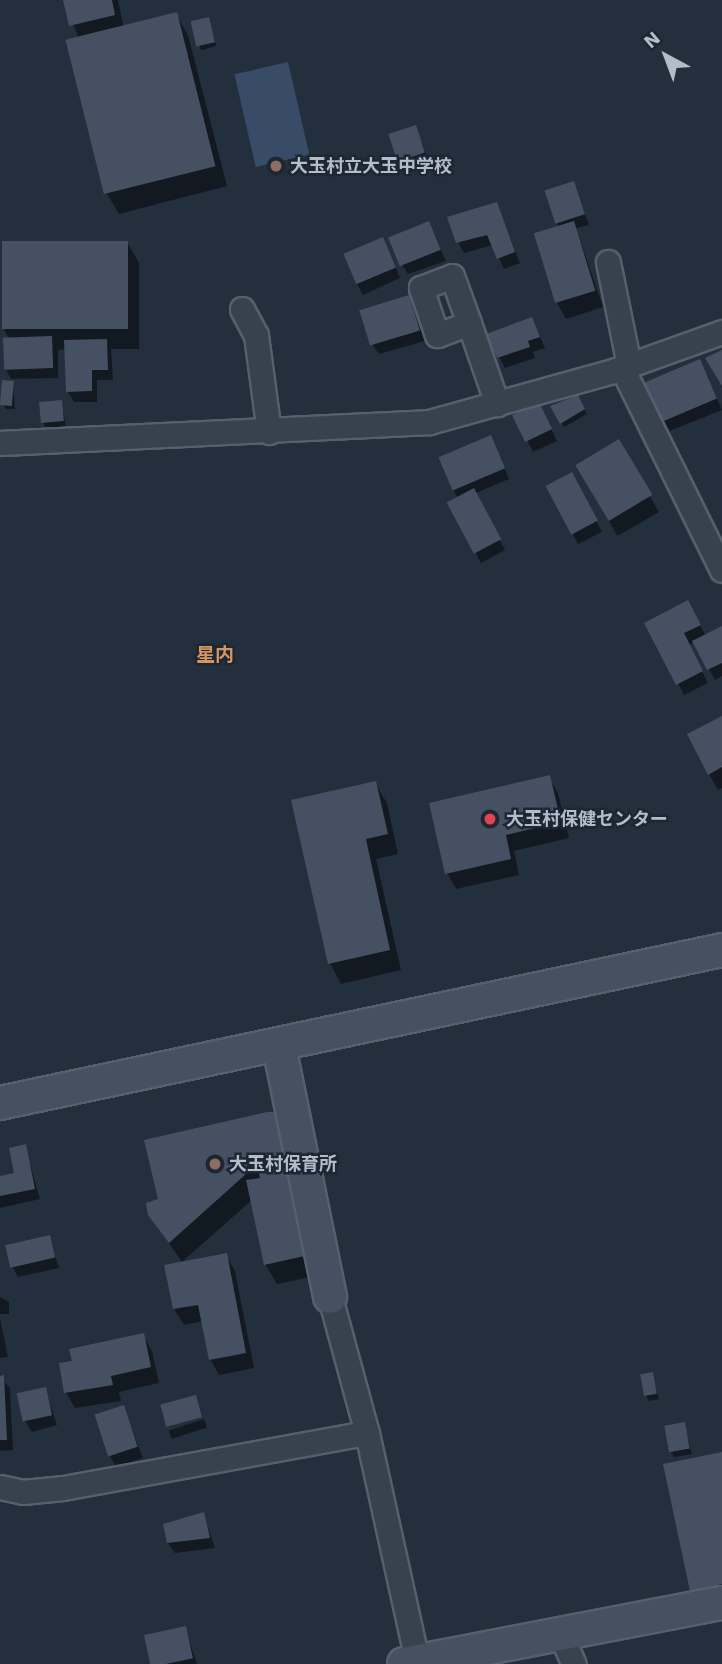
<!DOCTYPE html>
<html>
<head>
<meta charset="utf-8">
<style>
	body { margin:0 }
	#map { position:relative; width:722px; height:1664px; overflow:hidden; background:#242f3e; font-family:"Work Sans","Noto Sans JP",sans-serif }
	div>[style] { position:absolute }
	.water>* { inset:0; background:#394c67; transform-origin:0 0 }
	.shadow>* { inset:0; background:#0007; transform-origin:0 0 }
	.building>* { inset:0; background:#455162; transform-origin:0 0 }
	.roads { filter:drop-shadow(2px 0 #565f6c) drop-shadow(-2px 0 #565f6c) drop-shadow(0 2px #565f6c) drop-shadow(0 -2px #565f6c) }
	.street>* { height:23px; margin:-11.5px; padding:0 11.5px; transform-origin:11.5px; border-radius:11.5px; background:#38414e }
	.secondary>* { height:32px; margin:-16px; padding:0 16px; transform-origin:16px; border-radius:16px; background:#465061 }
	.dots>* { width:19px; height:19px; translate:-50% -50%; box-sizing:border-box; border:4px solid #1d2633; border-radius:50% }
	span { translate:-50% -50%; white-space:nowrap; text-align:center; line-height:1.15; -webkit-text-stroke:5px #1d2633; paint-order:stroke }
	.poi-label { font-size:18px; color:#b4bcc9; font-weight:700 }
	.left { translate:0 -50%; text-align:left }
	.neighbourhood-label { font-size:19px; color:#d59563; font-weight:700 }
	.north { position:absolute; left:631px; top:21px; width:70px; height:70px; -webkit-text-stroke:5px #1d2633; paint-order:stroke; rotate:319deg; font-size:19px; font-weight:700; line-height:28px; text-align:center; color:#b4bcc9 }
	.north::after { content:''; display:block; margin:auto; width:24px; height:32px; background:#b4bcc9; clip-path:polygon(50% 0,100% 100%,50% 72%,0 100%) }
</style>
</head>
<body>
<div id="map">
	<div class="water">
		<i style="left:288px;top:62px;width:95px;height:55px;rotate:77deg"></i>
	</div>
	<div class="shadow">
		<i style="clip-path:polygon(65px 0,118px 0,124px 28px,176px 14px,188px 35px,227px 186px,119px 214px,107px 194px,79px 40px)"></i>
		<i style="left:208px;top:19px;width:28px;height:16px;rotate:73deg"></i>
		<i style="left:416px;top:127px;width:40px;height:27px;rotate:69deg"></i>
		<i style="clip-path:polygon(573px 183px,589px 225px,576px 228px,603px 307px,566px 319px,557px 303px,559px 228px,556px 221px)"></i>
		<i style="clip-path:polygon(496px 204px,520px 263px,504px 269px,493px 245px,464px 253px,458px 242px)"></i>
		<i style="clip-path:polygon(428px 223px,446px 261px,408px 274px,401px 263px)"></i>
		<i style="clip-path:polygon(127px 242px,139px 263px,139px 349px,111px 349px,113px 380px,97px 380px,97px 402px,74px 402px,68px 392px,66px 349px,58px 350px,58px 378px,11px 379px,5px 368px,9px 338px,4px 330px)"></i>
		<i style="clip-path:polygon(388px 249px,400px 278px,363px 295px,357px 284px)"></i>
		<i style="clip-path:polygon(408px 297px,425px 341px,379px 354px,372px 344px)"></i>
		<i style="clip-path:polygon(537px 330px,545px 348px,533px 352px,535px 358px,505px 368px,499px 357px)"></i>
		<i style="clip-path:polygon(705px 372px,722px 410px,667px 432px,661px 421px)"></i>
		<i style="clip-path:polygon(13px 382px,15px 409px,6px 409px,3px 404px)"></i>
		<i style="clip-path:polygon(577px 397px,587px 414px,564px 427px,552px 406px)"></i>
		<i style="clip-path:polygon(61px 402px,66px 426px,46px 428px,43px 423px)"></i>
		<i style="clip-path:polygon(515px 415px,545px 415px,557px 441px,533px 452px)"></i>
		<i style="left:618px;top:441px;width:82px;height:48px;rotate:60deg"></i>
		<i style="clip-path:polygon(496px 448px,509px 479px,476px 493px,505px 550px,481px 563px,449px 503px,458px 498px,453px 490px)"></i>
		<i style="clip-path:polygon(578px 485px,602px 532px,578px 544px,548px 487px)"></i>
		<i style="clip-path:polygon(687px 602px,706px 636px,722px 628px,722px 676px,715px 680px,694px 642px,689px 645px,708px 683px,684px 695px,647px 623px)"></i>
		<i style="clip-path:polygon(722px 718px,722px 788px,718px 790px,709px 774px)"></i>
		<i style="clip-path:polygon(549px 777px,558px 793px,569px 838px,514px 851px,519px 875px,456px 889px,447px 873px)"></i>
		<i style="clip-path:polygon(375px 783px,387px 803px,398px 854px,376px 859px,401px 970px,341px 984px,330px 963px)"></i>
		<i style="clip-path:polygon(278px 1114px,320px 1275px,277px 1284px,265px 1264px,252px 1200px,182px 1262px,149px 1214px,160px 1200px)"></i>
		<i style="clip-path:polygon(25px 1146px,40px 1199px,0 1208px,0 1178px,16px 1175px)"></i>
		<i style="clip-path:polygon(49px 1237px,59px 1268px,18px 1277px,12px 1266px)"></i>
		<i style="clip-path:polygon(226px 1255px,235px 1271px,254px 1368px,219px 1375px,210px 1359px,203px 1321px,184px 1325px,174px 1309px,166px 1267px)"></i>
		<i style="clip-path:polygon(0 1297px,9px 1302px,9px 1314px,0 1314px)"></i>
		<i style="clip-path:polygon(0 1318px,8px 1357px,0 1358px)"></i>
		<i style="clip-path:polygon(143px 1335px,152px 1351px,159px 1383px,119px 1392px,121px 1401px,75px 1408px,66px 1393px,74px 1363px)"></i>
		<i style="clip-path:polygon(652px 1374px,659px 1399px,649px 1401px,646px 1396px)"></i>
		<i style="clip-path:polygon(0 1377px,10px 1388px,13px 1450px,0 1451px)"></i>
		<i style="clip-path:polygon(45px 1389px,57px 1425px,32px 1432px,25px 1421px)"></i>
		<i style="clip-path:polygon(123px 1407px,143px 1458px,116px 1467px,110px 1456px)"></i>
		<i style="left:204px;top:1419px;width:9px;height:37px;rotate:72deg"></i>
		<i style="clip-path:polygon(684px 1423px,692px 1454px,674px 1457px,671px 1452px)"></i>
		<i style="clip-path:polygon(722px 1454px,722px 1601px,701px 1606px,692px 1590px)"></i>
		<i style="clip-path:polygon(203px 1514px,215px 1548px,175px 1553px,168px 1543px)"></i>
		<i style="clip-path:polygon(185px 1628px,197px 1664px,151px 1664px,146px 1637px)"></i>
	</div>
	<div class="building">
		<i style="clip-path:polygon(63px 0,112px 0,115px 15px,69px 26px)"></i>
		<i style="left:177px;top:12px;width:159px;height:115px;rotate:76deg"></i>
		<i style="left:209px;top:17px;width:26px;height:19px;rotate:77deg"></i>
		<i style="left:416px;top:125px;width:29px;height:29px;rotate:72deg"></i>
		<i style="left:574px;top:181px;width:35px;height:31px;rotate:72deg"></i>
		<i style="clip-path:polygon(497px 202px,515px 252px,497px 259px,487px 235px,456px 243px,447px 217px)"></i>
		<i style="left:429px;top:221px;width:31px;height:44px;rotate:68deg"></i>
		<i style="left:574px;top:221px;width:73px;height:42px;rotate:73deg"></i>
		<i style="left:383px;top:237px;width:33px;height:43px;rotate:67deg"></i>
		<i style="left:128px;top:241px;width:88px;height:126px;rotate:90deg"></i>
		<i style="left:409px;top:295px;width:37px;height:52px;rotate:73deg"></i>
		<i style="clip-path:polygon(532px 317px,540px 337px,528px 341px,530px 347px,497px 358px,486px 334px)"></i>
		<i style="left:52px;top:336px;width:32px;height:49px;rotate:88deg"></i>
		<i style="clip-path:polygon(107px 339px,108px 370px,92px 370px,92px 391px,66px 392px,64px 340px)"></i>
		<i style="clip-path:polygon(722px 350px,722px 386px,705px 358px)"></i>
		<i style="left:700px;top:359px;width:43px;height:62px;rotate:67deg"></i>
		<i style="left:2px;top:380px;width:12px;height:25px;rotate:5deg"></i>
		<i style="clip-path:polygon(578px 395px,585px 409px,560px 424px,550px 406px)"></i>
		<i style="left:62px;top:400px;width:21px;height:23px;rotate:85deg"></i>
		<i style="left:539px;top:402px;width:30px;height:30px;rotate:64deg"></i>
		<i style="left:491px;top:435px;width:36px;height:57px;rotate:67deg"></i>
		<i style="left:619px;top:439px;width:65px;height:51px;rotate:59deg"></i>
		<i style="left:572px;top:472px;width:55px;height:30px;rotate:62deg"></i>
		<i style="left:474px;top:488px;width:58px;height:31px;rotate:62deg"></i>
		<i style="clip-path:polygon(688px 600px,701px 625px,684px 633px,703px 671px,676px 685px,644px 623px)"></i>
		<i style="clip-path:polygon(722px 626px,722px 663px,707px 670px,692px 641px)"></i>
		<i style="clip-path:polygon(722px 716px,722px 767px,708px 775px,687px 734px)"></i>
		<i style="clip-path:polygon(550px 775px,561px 822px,506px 835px,511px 859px,445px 874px,429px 803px)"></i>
		<i style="clip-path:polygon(376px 781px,388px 834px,366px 839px,390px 950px,328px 964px,291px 800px)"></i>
		<i style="clip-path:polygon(267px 1112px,279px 1112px,309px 1255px,264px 1265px,246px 1180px,260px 1178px,257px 1164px,169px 1243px,148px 1215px,146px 1203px,158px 1199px,144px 1140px)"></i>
		<i style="clip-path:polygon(26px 1144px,35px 1189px,0 1196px,0 1176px,14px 1173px,9px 1148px)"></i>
		<i style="left:50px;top:1235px;width:23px;height:46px;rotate:77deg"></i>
		<i style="clip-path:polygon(227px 1253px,246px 1353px,209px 1360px,198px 1305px,173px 1309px,164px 1265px)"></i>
		<i style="clip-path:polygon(144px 1333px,151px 1367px,111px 1376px,113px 1385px,64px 1393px,59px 1363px,72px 1361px,69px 1349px)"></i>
		<i style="left:653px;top:1372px;width:22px;height:13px;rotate:80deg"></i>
		<i style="clip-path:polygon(4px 1375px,7px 1440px,0 1440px,0 1376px)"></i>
		<i style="left:46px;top:1387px;width:29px;height:30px;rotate:78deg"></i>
		<i style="left:196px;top:1395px;width:23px;height:37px;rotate:75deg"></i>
		<i style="left:124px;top:1405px;width:44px;height:31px;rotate:72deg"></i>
		<i style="left:685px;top:1422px;width:27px;height:21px;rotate:80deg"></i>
		<i style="clip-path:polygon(722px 1452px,722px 1584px,690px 1591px,663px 1464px)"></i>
		<i style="clip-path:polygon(204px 1512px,210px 1538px,167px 1543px,163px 1524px)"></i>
		<i style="left:186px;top:1626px;width:33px;height:43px;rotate:78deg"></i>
	</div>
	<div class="roads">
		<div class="street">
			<i style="left:608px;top:262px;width:105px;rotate:78.5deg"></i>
			<i style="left:242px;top:309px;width:30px;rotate:62deg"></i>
			<i style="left:256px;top:335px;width:98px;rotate:82.4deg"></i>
			<i style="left:469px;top:323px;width:34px;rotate:159deg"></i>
			<i style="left:437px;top:335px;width:50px;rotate:-108.8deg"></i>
			<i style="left:421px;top:288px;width:33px;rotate:-21deg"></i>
			<i style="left:452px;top:276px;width:50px;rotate:70.1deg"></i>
			<i style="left:469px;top:323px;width:86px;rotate:70.9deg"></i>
			<i style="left:622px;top:368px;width:225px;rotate:63.7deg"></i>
			<i style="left:0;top:443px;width:430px;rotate:-2.8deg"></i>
			<i style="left:429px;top:422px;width:191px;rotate:-15.5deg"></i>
			<i style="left:613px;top:371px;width:116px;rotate:-19.7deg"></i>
			<i style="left:330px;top:1297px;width:141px;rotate:74.8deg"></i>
			<i style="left:367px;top:1433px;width:232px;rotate:77.6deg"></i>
			<i style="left:0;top:1487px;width:24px;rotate:12deg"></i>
			<i style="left:23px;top:1492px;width:40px;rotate:-5.7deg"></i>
			<i style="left:63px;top:1488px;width:309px;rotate:-10.3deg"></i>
			<i style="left:560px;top:1633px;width:34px;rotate:66deg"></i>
		</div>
		<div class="secondary">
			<i style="left:279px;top:1046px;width:256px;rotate:78.5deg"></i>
			<i style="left:0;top:1103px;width:738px;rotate:-11.96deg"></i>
			<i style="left:404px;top:1664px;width:324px;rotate:-10.9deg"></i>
		</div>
	</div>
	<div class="dots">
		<i style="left:276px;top:166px;background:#8d6e63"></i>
		<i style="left:490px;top:819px;background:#e0444e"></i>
		<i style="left:215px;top:1164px;background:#8d6e63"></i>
	</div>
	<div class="poi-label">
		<span class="left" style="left:290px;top:166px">大玉村立大玉中学校</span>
		<span class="left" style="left:506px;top:819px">大玉村保健センター</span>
		<span class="left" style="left:229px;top:1164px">大玉村保育所</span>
	</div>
	<div class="neighbourhood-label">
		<span style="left:215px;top:655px">星内</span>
	</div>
	<div class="north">N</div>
</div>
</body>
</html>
